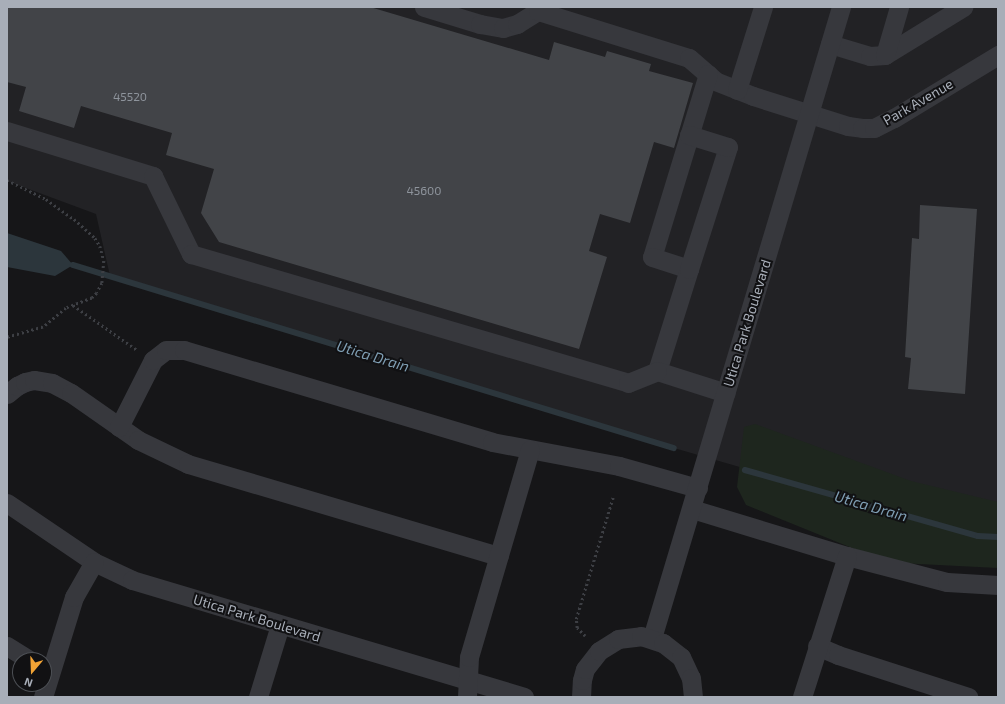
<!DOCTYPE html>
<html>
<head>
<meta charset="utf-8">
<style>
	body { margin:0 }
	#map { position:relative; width:1005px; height:704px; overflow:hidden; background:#161618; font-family:"Exo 2",sans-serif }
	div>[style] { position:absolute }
	.built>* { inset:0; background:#222225 }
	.green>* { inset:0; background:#1e261e }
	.water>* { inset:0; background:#2c363c }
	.stream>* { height:5.5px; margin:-2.75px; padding:0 2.75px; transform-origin:2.75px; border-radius:2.75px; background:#2c363c }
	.building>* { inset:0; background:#424448 }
	.path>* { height:2.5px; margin-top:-1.25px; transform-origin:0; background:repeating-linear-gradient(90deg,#3d3f44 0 2px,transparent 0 5px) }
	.minor>* { height:19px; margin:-9.5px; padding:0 9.5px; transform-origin:9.5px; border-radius:9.5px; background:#37383d }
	span { translate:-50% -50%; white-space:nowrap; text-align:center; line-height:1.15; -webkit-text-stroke:4px #111113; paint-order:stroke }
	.number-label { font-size:12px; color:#8e949c }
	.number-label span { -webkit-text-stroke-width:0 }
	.street-label { font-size:14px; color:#a8aeb8 }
	.water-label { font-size:15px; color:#7f9eb3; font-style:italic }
	.frame { position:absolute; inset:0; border:8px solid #a8aeb8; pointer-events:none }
	.north { position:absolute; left:12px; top:652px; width:40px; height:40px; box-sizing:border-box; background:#111113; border:1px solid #4d5055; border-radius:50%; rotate:199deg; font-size:11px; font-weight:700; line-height:16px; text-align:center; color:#a8aeb8 }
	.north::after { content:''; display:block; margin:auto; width:14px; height:18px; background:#f1a335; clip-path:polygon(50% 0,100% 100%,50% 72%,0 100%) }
</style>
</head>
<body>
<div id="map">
	<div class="built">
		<i style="clip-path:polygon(7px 7px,998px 7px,998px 537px,978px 536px,674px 448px,110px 276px,96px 214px,7px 181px)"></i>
	</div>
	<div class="green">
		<i style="clip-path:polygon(755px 424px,911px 481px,998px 502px,998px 568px,899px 563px,852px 548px,746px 505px,737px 487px,744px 427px)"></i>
	</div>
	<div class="water">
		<i style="clip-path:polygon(7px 233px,61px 251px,73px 265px,55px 276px,7px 267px)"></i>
	</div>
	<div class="stream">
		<i style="left:73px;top:265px;width:628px;rotate:16.94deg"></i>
		<i style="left:745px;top:470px;width:242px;rotate:15.8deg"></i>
		<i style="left:978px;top:536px;width:20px;rotate:3deg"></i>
	</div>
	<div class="building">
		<i style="clip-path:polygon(7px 7px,370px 7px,549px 60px,554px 42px,605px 57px,607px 51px,651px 64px,649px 71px,693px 83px,674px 148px,654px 142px,630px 223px,600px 214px,589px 251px,607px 257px,579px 349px,219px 242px,201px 213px,214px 169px,166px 155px,172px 133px,81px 106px,74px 128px,19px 111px,26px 87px,7px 82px)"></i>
		<i style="clip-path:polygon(920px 205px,977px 209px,965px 394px,908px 389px,911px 358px,905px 357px,912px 238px,919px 239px)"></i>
	</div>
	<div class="path">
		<i style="left:7px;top:180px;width:43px;rotate:26deg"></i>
		<i style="left:46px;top:199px;width:34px;rotate:36deg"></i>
		<i style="left:74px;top:219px;width:28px;rotate:42deg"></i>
		<i style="left:95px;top:238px;width:9px;rotate:58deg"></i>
		<i style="left:100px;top:246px;width:16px;rotate:75deg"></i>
		<i style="left:104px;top:261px;width:22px;rotate:95deg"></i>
		<i style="left:102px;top:283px;width:11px;rotate:117deg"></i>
		<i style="left:97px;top:293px;width:7px;rotate:135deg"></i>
		<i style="left:92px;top:298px;width:28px;rotate:159deg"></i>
		<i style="left:66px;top:308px;width:30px;rotate:140deg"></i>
		<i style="left:43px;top:327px;width:37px;rotate:164deg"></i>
		<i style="left:73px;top:305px;width:78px;rotate:35.1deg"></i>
		<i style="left:585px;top:636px;width:11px;rotate:-135deg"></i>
		<i style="left:577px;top:628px;width:9px;rotate:-96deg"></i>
		<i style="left:576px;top:619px;width:127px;rotate:-73.1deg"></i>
	</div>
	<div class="minor">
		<i style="left:424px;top:7px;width:59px;rotate:16.9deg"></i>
		<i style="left:480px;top:24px;width:23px;rotate:10deg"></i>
		<i style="left:503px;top:28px;width:15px;rotate:-16deg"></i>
		<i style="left:517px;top:24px;width:25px;rotate:-32deg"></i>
		<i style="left:538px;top:11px;width:158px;rotate:17.3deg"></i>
		<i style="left:689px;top:58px;width:35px;rotate:41deg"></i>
		<i style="left:715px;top:81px;width:41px;rotate:21.5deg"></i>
		<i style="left:753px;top:96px;width:100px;rotate:17.5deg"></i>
		<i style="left:848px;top:126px;width:14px;rotate:8deg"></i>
		<i style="left:862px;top:128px;width:12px"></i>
		<i style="left:874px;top:128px;width:22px;rotate:-27deg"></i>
		<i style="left:894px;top:118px;width:122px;rotate:-31.2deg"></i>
		<i style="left:830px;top:44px;width:42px;rotate:16.7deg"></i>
		<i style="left:870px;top:56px;width:15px;rotate:-4deg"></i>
		<i style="left:885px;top:55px;width:92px;rotate:-31.6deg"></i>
		<i style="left:885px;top:55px;width:50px;rotate:-73.7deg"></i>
		<i style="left:708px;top:74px;width:191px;rotate:107deg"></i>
		<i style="left:652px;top:257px;width:39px;rotate:18deg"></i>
		<i style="left:689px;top:269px;width:107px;rotate:107.4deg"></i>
		<i style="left:657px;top:371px;width:72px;rotate:17.7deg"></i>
		<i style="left:737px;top:90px;width:87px;rotate:-72.6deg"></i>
		<i style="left:7px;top:131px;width:153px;rotate:17.1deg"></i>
		<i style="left:153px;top:176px;width:87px;rotate:64deg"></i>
		<i style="left:191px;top:254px;width:456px;rotate:16.4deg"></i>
		<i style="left:628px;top:383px;width:31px;rotate:-22deg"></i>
		<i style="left:689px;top:269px;width:128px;rotate:-72.3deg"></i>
		<i style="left:728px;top:147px;width:41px;rotate:-162.9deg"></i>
		<i style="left:7px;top:394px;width:13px;rotate:-39deg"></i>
		<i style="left:17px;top:386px;width:9px;rotate:-27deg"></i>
		<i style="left:25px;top:382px;width:9px;rotate:-13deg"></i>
		<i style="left:34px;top:380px;width:18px;rotate:9deg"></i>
		<i style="left:52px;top:383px;width:21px;rotate:28deg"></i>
		<i style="left:71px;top:393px;width:82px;rotate:35deg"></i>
		<i style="left:138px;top:440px;width:55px;rotate:25.6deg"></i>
		<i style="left:188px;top:464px;width:324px;rotate:16.5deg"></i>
		<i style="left:119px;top:427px;width:75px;rotate:-63.1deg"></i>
		<i style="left:153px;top:360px;width:16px;rotate:-38deg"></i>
		<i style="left:166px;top:350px;width:18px"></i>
		<i style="left:184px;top:350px;width:321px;rotate:16.6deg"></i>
		<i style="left:492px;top:442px;width:129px;rotate:10.7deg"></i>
		<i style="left:619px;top:466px;width:82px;rotate:15.6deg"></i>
		<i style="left:7px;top:503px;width:105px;rotate:34.1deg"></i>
		<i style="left:94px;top:562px;width:42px;rotate:25.3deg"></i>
		<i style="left:132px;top:580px;width:409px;rotate:16.6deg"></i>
		<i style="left:692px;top:509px;width:162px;rotate:16.9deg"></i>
		<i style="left:847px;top:556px;width:103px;rotate:14.6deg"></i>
		<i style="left:947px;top:582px;width:51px;rotate:3.4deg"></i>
		<i style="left:652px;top:638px;width:659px;rotate:-73.33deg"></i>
		<i style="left:7px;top:646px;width:26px;rotate:32deg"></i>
		<i style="left:817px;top:646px;width:23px;rotate:23deg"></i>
		<i style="left:838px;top:655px;width:137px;rotate:17.9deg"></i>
		<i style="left:43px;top:697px;width:105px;rotate:-72.8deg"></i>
		<i style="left:74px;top:597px;width:40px;rotate:-60.3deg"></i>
		<i style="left:258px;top:697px;width:75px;rotate:-73deg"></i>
		<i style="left:467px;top:697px;width:40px;rotate:-87.1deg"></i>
		<i style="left:469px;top:657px;width:216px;rotate:-73.6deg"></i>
		<i style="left:581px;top:697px;width:17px;rotate:-87deg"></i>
		<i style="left:582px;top:680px;width:11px;rotate:-75deg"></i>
		<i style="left:585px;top:669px;width:23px;rotate:-52deg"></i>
		<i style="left:599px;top:651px;width:22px;rotate:-32deg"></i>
		<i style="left:618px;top:639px;width:23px;rotate:-7deg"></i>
		<i style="left:641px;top:636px;width:23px;rotate:18deg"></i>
		<i style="left:663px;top:643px;width:23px;rotate:38deg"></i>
		<i style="left:681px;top:657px;width:23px;rotate:65deg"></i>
		<i style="left:691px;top:678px;width:19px;rotate:84deg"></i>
		<i style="left:802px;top:697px;width:148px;rotate:-72.3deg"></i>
	</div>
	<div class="number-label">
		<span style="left:130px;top:97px">45520</span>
		<span style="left:424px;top:191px">45600</span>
	</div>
	<div class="street-label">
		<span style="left:918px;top:102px;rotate:-30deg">Park Avenue</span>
		<span style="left:747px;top:323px;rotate:-73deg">Utica Park Boulevard</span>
		<span style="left:257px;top:618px;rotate:17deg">Utica Park Boulevard</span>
	</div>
	<div class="water-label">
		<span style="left:373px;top:356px;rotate:17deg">Utica Drain</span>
		<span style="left:871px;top:506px;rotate:16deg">Utica Drain</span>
	</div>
	<div class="frame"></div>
	<div class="north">N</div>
</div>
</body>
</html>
